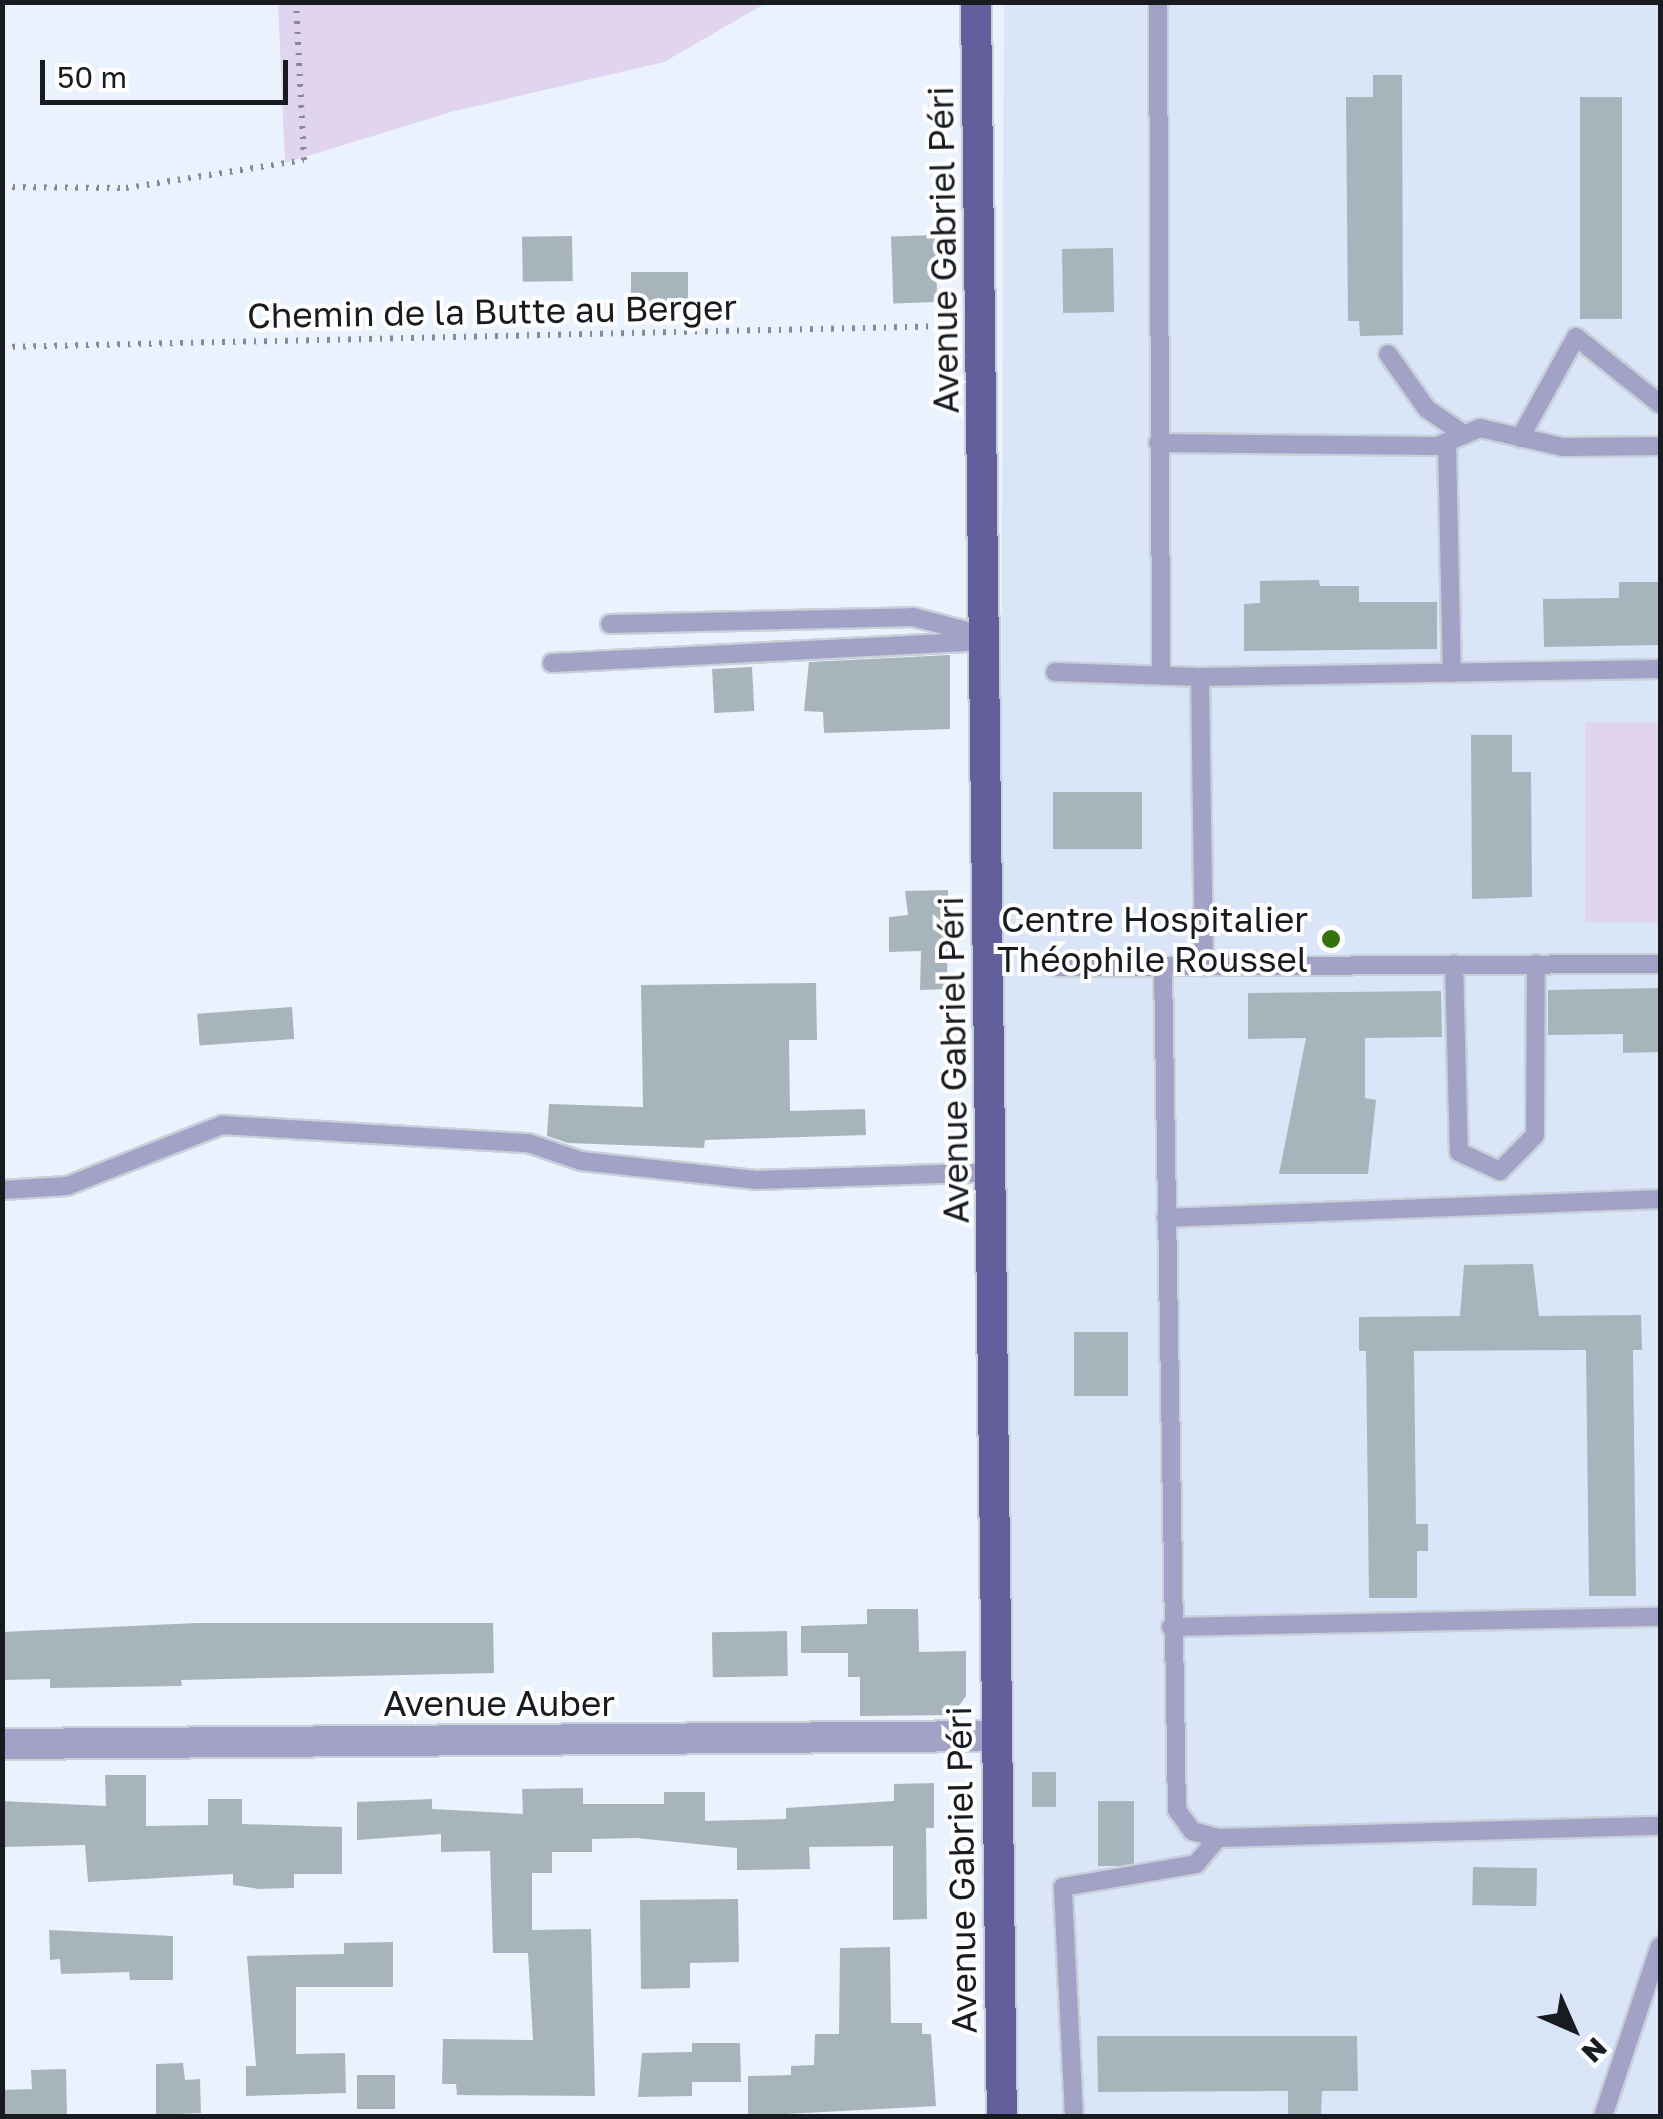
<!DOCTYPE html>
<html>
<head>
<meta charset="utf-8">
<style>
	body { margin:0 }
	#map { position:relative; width:1663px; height:2119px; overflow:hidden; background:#eaf2fe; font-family:"Golos Text",sans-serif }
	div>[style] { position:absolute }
	.built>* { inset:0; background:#dae5f8 }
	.green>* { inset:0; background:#e1d4ee; transform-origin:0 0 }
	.building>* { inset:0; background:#a8b4bc; transform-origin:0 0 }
	.path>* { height:6px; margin-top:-3px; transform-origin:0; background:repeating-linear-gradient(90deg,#868b93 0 2.5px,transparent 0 10.5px) }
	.roads { filter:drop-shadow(2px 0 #c8d0da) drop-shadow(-2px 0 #c8d0da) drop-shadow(0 2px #c8d0da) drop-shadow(0 -2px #c8d0da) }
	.lane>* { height:18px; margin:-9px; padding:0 9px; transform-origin:9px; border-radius:9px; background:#a1a2c5 }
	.street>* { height:30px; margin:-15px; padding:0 15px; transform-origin:15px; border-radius:15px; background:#a1a2c5 }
	.primary>* { height:30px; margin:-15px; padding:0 15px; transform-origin:15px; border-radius:15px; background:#625f9c }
	.dots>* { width:28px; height:28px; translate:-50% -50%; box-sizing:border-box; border:5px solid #fefefe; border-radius:50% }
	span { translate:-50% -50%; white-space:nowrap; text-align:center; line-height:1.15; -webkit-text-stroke:8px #fefefe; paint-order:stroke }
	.street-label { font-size:35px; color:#181b1f }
	.poi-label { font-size:35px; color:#181b1f }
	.right { translate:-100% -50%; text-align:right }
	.frame { position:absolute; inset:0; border:5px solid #181b1f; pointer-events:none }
	.north { position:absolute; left:1523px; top:1979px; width:100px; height:100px; -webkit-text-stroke:8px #fefefe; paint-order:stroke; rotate:135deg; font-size:28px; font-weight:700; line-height:40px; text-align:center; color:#181b1f }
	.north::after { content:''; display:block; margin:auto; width:35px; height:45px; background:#181b1f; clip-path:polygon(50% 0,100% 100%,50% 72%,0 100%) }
	.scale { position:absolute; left:40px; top:60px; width:248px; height:45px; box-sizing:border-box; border:5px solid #181b1f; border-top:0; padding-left:12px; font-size:30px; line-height:35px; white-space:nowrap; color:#181b1f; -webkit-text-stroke:8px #fefefe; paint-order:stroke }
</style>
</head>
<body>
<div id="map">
	<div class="built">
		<i style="clip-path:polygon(1004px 3px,1660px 3px,1660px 2116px,1002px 2116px,997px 1875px)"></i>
	</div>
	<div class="green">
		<i style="clip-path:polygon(278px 3px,278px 2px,766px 3px,664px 62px,451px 112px,285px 163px)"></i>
		<i style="left:1660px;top:722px;width:200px;height:75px;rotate:90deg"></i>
	</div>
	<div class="building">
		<i style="clip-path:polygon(1373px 75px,1402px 75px,1403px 335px,1360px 336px,1359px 321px,1348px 321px,1346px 97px,1373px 97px)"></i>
		<i style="left:1580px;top:97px;width:42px;height:222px"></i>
		<i style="left:935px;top:235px;width:67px;height:44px;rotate:88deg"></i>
		<i style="left:572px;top:236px;width:45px;height:50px;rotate:89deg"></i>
		<i style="left:1113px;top:248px;width:64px;height:51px;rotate:89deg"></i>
		<i style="left:631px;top:272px;width:57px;height:35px"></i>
		<i style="clip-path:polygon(1319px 580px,1320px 586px,1359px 586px,1359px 602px,1437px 602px,1437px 649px,1244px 651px,1244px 604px,1260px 603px,1260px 581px)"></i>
		<i style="clip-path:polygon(1619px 582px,1660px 582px,1660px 645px,1544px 647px,1543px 599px,1619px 598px)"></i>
		<i style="clip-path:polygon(950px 655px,950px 729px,824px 733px,823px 712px,804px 711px,809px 662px)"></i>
		<i style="left:752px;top:667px;width:44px;height:40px;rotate:87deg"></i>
		<i style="clip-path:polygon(1471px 735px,1512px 735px,1512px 772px,1531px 772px,1532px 897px,1472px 899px)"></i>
		<i style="left:1142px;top:792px;width:57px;height:89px;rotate:90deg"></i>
		<i style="clip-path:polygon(948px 890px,947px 989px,920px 990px,921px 951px,889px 952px,889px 917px,908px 915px,905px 891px)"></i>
		<i style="clip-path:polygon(816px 983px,817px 1040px,789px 1040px,790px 1111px,865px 1109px,866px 1135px,705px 1140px,704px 1148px,568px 1143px,547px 1136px,549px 1104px,643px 1107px,641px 985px)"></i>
		<i style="clip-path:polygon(1660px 988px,1660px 1052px,1623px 1053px,1623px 1034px,1548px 1035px,1548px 990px)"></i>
		<i style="clip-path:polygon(1441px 991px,1442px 1037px,1365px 1038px,1365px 1098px,1376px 1100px,1368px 1174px,1279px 1174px,1306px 1038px,1248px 1039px,1248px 993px)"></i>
		<i style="left:292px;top:1007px;width:32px;height:95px;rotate:86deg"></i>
		<i style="clip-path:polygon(1533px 1264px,1539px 1316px,1641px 1315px,1642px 1350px,1633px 1350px,1636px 1596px,1589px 1596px,1586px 1350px,1414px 1351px,1416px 1524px,1428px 1524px,1428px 1551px,1417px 1551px,1417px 1598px,1369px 1598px,1366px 1351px,1359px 1351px,1359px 1317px,1460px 1316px,1464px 1265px)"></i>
		<i style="left:1074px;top:1332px;width:54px;height:64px"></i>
		<i style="clip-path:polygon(867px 1609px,918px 1609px,919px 1652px,966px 1651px,966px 1696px,952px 1715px,860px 1716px,860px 1677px,848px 1677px,848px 1653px,801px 1653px,801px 1626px,867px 1624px)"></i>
		<i style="clip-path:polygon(197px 1623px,493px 1623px,494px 1673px,181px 1680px,182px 1686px,50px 1688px,50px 1679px,2px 1680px,2px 1632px)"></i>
		<i style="left:787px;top:1631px;width:45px;height:75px;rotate:89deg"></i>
		<i style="left:1032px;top:1772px;width:24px;height:35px"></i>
		<i style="clip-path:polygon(105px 1775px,146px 1775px,146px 1826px,208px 1825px,208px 1799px,242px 1799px,242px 1824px,342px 1827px,342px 1874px,294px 1874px,294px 1888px,259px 1889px,233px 1885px,233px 1874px,88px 1882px,85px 1845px,2px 1847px,2px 1801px,106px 1806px)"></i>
		<i style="clip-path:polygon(934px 1783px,934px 1828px,926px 1828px,927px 1919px,893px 1920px,893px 1846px,809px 1847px,810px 1869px,737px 1870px,737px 1848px,636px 1838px,592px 1839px,592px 1852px,552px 1852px,552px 1873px,532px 1873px,532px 1930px,591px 1929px,595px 2096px,457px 2095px,456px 2084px,442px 2084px,443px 2039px,533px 2040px,528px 1953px,493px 1953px,490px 1851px,441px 1852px,441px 1834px,357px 1840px,357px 1802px,432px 1799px,432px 1809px,523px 1814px,522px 1789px,583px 1788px,583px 1804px,664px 1804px,664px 1792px,705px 1792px,705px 1821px,786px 1819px,786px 1808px,894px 1801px,894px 1784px)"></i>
		<i style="left:1098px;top:1801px;width:36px;height:65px"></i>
		<i style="left:1473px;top:1867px;width:64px;height:38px;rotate:1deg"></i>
		<i style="clip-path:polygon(738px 1899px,739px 1962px,690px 1963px,690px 1988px,641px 1989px,640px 1900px)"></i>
		<i style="clip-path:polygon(49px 1930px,173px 1936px,173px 1980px,130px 1980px,129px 1972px,61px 1974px,60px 1959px,50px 1960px)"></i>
		<i style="clip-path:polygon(393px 1942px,393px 1987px,296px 1987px,296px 2054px,345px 2053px,346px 2093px,246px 2096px,246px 2066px,256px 2066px,247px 1956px,344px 1954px,344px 1943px)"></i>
		<i style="clip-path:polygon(890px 1947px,891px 2023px,922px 2023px,922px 2034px,931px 2034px,936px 2106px,748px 2116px,748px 2076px,791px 2075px,791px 2066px,814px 2065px,815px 2034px,839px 2034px,840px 1948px)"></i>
		<i style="clip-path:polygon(1097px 2036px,1357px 2036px,1358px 2091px,1322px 2091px,1321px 2116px,1288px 2116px,1288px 2091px,1098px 2092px)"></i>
		<i style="clip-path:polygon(692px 2043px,740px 2043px,741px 2082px,692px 2082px,692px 2096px,638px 2097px,642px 2053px,692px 2052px)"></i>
		<i style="clip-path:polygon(183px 2063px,185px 2080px,200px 2079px,201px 2113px,156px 2115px,156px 2064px)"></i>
		<i style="clip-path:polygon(66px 2069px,67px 2116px,2px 2116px,2px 2090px,32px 2089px,31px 2070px)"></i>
		<i style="left:357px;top:2075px;width:38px;height:34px"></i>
	</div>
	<div class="path">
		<i style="left:2px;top:187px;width:124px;rotate:0.5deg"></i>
		<i style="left:126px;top:188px;width:180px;rotate:-8.9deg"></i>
		<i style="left:304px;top:160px;width:158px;rotate:-92.9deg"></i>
		<i style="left:2px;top:347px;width:949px;rotate:-1.27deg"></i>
	</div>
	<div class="roads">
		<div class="lane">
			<i style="left:1158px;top:2px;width:673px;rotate:89.74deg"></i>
			<i style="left:1388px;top:354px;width:67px;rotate:54.7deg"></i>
			<i style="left:1427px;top:409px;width:46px;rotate:34.4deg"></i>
			<i style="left:1520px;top:438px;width:115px;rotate:-61deg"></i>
			<i style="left:1576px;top:337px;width:107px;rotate:38.6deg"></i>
			<i style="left:1447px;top:442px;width:231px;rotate:88.8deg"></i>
			<i style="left:1158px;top:443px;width:279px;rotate:0.6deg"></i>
			<i style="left:1437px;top:446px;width:47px;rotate:-22.7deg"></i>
			<i style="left:1480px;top:428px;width:85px;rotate:12.9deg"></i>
			<i style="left:1563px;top:447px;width:97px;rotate:-0.6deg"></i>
			<i style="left:610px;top:624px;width:303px;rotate:-1.3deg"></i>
			<i style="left:913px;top:617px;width:75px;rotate:14.6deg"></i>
			<i style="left:552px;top:663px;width:435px;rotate:-2.9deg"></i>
			<i style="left:1055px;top:672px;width:145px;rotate:2deg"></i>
			<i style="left:1200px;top:677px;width:460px;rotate:-1deg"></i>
			<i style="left:1200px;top:677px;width:290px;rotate:89.2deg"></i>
			<i style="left:1454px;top:964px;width:188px;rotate:88.5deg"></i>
			<i style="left:1459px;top:1152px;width:45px;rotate:24.9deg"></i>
			<i style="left:1500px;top:1171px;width:50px;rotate:-45.8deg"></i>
			<i style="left:1535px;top:1135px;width:171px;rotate:-89.7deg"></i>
			<i style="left:1057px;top:967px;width:603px;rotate:-0.29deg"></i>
			<i style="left:1163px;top:968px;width:842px;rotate:89.05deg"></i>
			<i style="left:1177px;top:1810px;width:26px;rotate:54deg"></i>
			<i style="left:1192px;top:1831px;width:27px;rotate:15deg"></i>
			<i style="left:1218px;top:1838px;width:442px;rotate:-1.6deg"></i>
			<i style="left:2px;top:1190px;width:65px;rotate:-3.5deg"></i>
			<i style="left:67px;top:1186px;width:167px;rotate:-21.5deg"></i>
			<i style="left:222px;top:1125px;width:307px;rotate:3.4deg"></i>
			<i style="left:528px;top:1143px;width:56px;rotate:18.8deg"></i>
			<i style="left:581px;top:1161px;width:175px;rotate:6.2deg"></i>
			<i style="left:755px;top:1180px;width:237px;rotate:-1.9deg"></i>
			<i style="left:1166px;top:1218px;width:494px;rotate:-2.2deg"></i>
			<i style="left:1171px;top:1627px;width:489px;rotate:-1.2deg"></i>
			<i style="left:1074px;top:2116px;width:229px;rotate:-92.8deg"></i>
			<i style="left:1063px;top:1887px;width:135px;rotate:-9.8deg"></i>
			<i style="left:1196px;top:1864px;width:34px;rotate:-50deg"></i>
			<i style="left:1603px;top:2116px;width:179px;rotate:-71.5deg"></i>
		</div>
		<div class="street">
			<i style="left:2px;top:1744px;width:994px;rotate:-0.46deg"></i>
		</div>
		<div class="primary">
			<i style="left:976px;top:2px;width:2114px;rotate:89.3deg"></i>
		</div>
	</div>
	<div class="dots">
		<i style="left:1331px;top:939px;background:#34730c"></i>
	</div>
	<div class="street-label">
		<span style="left:943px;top:250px;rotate:-91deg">Avenue Gabriel Péri</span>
		<span style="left:492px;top:311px;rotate:-1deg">Chemin de la Butte au Berger</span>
		<span style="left:953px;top:1060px;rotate:-91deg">Avenue Gabriel Péri</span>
		<span style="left:499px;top:1703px">Avenue Auber</span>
		<span style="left:961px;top:1870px;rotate:-91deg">Avenue Gabriel Péri</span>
	</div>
	<div class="poi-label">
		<span class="right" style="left:1308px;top:939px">Centre Hospitalier<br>Théophile Roussel</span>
	</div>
	<div class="frame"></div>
	<div class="north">N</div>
	<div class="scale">50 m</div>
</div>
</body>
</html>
